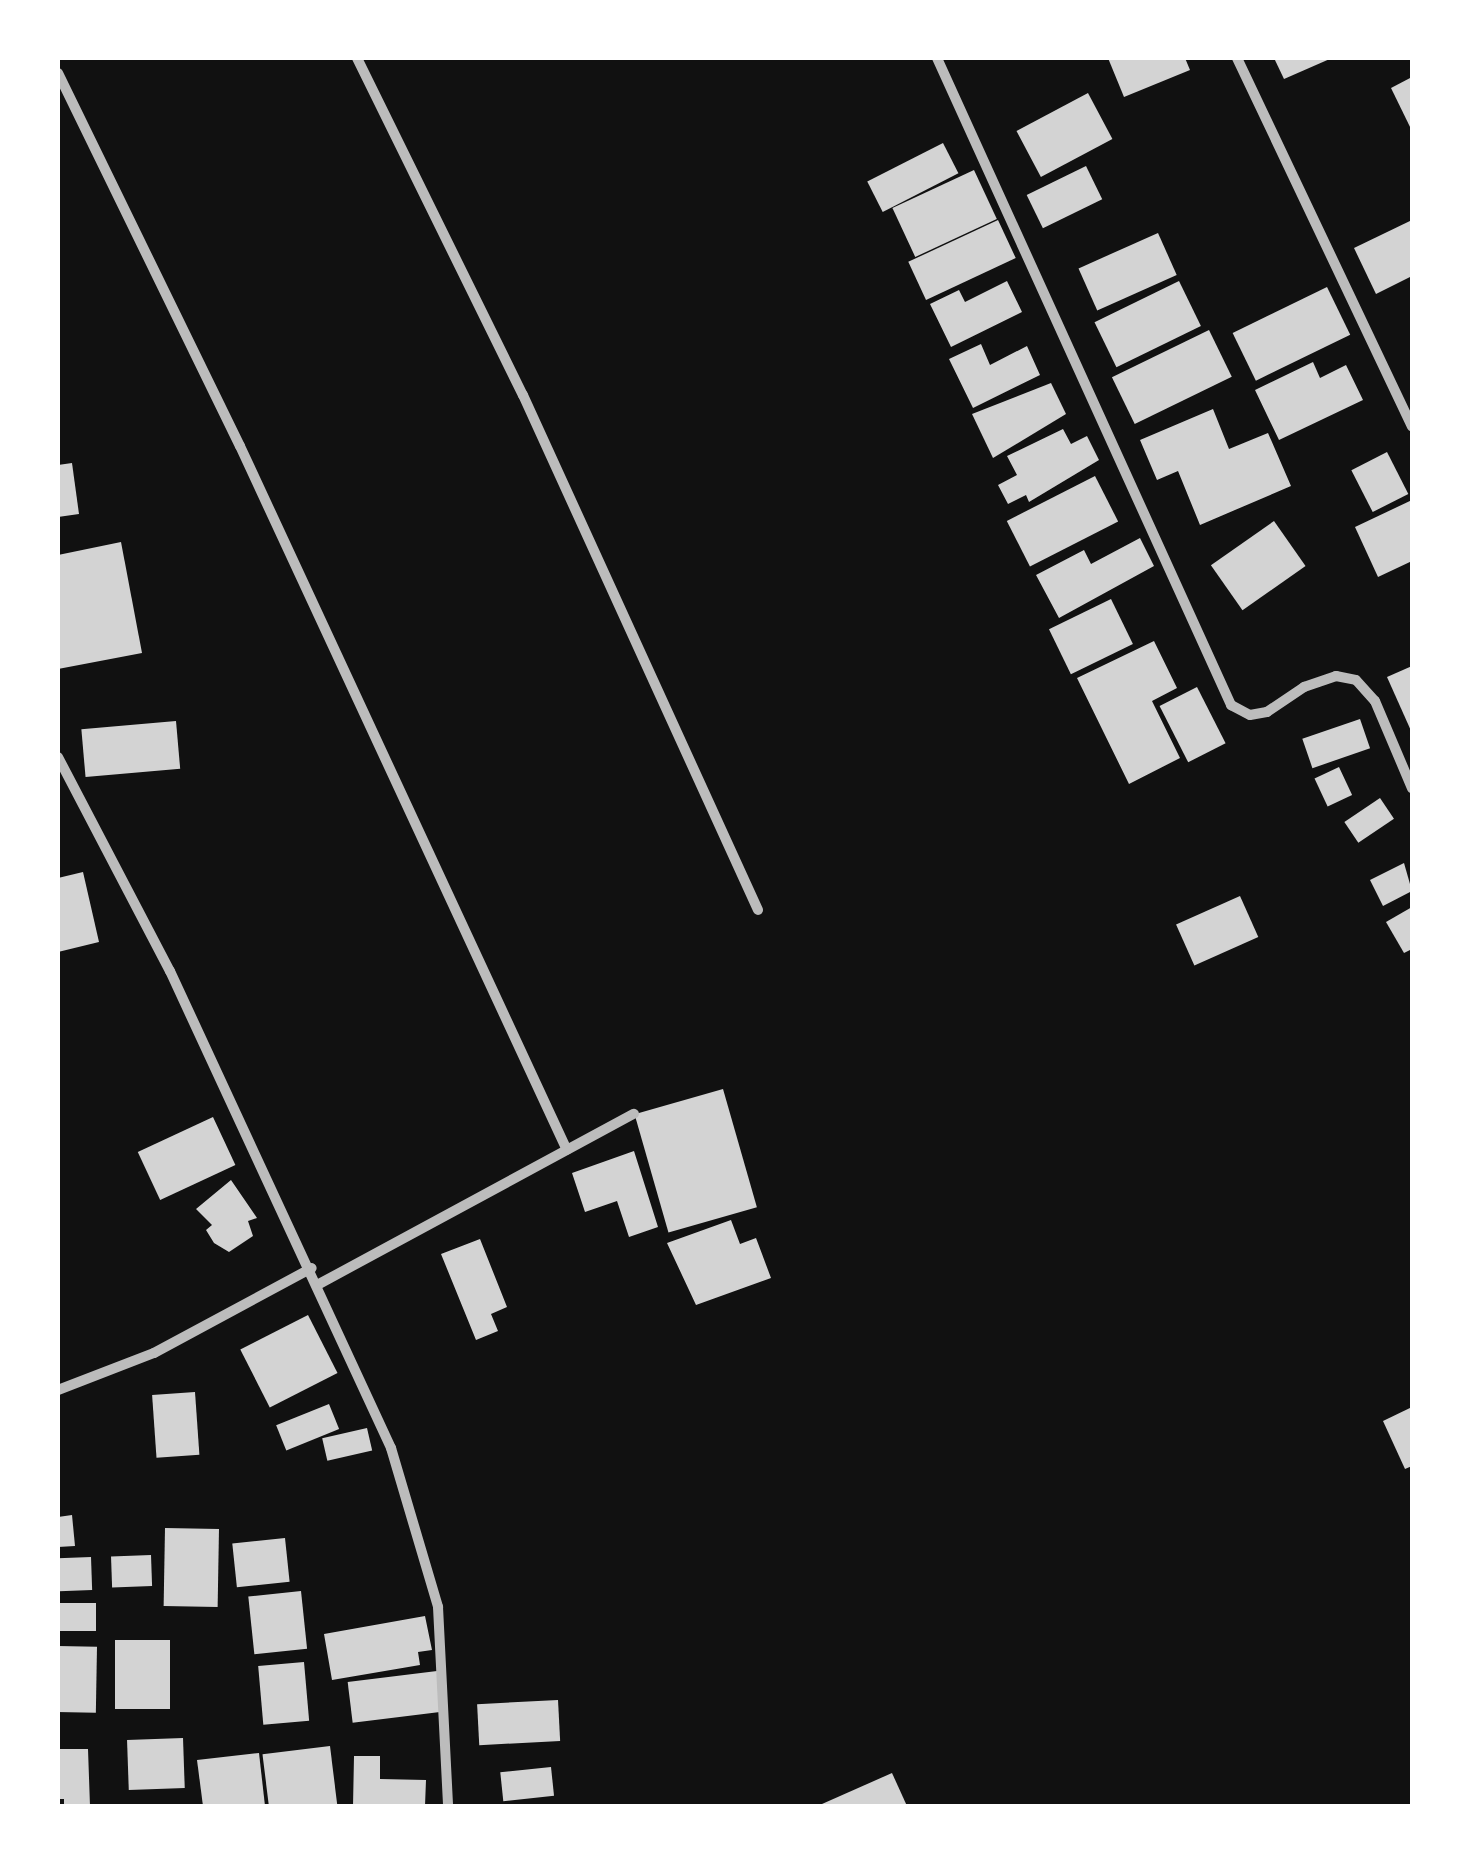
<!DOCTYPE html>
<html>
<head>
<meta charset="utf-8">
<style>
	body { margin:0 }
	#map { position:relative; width:1470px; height:1864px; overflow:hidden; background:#111; font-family:Poppins,sans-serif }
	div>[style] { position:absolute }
	.building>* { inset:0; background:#d3d3d3; transform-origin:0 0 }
	.minor>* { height:10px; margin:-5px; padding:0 5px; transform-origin:5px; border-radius:5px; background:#bcbcbc }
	span { translate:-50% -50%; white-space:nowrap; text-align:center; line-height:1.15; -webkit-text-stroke:10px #fff; paint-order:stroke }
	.frame { position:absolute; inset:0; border:60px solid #fff; pointer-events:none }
</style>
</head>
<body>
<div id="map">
	<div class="building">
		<i style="clip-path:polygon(1108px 58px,1185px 58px,1190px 70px,1124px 97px)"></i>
		<i style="clip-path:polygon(1274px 58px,1332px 58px,1284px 79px)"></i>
		<i style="clip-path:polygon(1412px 77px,1412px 131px,1391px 88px)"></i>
		<i style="left:1088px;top:93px;width:52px;height:81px;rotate:62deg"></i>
		<i style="left:943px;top:143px;width:34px;height:85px;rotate:63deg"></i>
		<i style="left:1086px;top:166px;width:37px;height:66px;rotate:64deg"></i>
		<i style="left:974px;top:170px;width:54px;height:90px;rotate:65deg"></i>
		<i style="left:998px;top:220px;width:42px;height:99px;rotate:65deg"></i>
		<i style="clip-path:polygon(1412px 220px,1412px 276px,1376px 294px,1354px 248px)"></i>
		<i style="left:1158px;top:233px;width:46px;height:87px;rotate:66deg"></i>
		<i style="clip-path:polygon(1007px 281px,1022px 312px,951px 347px,930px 304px,959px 290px,965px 302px)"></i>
		<i style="left:1179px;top:281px;width:50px;height:94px;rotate:64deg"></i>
		<i style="left:1327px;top:287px;width:53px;height:105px;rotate:64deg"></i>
		<i style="left:1209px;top:330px;width:52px;height:108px;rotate:64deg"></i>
		<i style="clip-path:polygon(981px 344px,990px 365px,1027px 346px,1040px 375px,973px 408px,949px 359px)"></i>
		<i style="clip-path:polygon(1313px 362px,1320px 378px,1346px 365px,1363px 400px,1279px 440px,1255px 390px)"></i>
		<i style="clip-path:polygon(1051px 383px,1066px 414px,993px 458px,972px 414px)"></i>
		<i style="clip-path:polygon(1213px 409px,1229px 449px,1268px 433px,1291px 486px,1200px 525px,1178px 471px,1157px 480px,1140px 440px)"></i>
		<i style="clip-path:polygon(1063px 429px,1071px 444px,1087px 436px,1099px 460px,1029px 502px,1026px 495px,1008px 504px,998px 485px,1017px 475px,1007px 456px)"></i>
		<i style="left:1387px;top:452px;width:47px;height:40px;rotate:63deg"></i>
		<i style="clip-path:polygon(72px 463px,79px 514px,58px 517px,58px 465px)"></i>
		<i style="left:1095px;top:476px;width:51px;height:99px;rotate:63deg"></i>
		<i style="clip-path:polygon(1412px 500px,1412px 561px,1378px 577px,1355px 527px)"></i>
		<i style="left:1274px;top:521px;width:55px;height:77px;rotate:55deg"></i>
		<i style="clip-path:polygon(1140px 538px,1154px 566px,1059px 618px,1036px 575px,1084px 550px,1091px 564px)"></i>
		<i style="clip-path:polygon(121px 542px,142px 653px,58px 669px,58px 555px)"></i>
		<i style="left:1111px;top:599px;width:50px;height:69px;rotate:64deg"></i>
		<i style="clip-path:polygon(1154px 641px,1177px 688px,1152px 701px,1180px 758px,1129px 784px,1077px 678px)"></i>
		<i style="clip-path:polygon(1412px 666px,1412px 733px,1387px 677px)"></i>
		<i style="left:1197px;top:687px;width:63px;height:42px;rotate:63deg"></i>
		<i style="left:1360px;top:719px;width:31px;height:61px;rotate:71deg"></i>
		<i style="left:176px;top:721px;width:48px;height:95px;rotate:85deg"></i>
		<i style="left:1339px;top:767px;width:31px;height:27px;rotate:65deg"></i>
		<i style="left:1380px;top:798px;width:25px;height:43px;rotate:56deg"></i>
		<i style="clip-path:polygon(1404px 863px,1412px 891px,1383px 906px,1370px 880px)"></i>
		<i style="clip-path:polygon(83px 872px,99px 942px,58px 952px,58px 878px)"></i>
		<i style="left:1240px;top:896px;width:45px;height:70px;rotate:66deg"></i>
		<i style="clip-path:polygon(1412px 907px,1412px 949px,1404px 953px,1386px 922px)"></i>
		<i style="left:723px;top:1089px;width:123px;height:92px;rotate:74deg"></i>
		<i style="left:213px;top:1117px;width:53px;height:83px;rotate:65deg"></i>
		<i style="clip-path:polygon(634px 1151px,658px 1227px,629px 1237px,617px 1201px,585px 1212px,572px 1173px)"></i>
		<i style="clip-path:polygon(231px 1180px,257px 1218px,248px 1221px,253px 1236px,229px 1252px,214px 1243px,206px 1230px,212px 1225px,196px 1209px)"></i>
		<i style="clip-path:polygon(731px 1220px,740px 1244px,756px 1238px,771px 1278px,696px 1305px,667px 1243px)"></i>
		<i style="clip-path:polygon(480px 1239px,507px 1307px,491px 1314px,498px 1331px,476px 1340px,441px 1254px)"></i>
		<i style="left:308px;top:1315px;width:65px;height:76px;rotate:63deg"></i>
		<i style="left:195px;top:1392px;width:63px;height:43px;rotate:86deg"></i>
		<i style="left:329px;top:1404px;width:27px;height:57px;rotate:68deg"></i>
		<i style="clip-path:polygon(1412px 1407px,1412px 1466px,1405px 1469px,1383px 1421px)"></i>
		<i style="left:367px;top:1428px;width:23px;height:46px;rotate:77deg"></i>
		<i style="clip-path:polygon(72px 1515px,75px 1546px,58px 1547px,58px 1517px)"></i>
		<i style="left:165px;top:1528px;width:54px;height:78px;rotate:1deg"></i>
		<i style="left:285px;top:1538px;width:44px;height:53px;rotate:84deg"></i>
		<i style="left:151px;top:1555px;width:31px;height:40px;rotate:88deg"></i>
		<i style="left:91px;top:1557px;width:33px;height:33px;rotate:88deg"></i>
		<i style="left:301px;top:1591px;width:58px;height:53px;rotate:84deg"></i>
		<i style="left:58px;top:1603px;width:38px;height:28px"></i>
		<i style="clip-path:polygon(425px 1616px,432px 1650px,418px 1652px,420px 1665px,332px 1680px,324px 1634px)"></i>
		<i style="left:115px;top:1640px;width:55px;height:69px"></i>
		<i style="left:58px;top:1646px;width:39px;height:66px;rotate:1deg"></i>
		<i style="left:304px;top:1662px;width:59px;height:46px;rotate:85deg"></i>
		<i style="left:437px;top:1671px;width:41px;height:90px;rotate:83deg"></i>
		<i style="left:558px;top:1700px;width:41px;height:81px;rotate:87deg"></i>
		<i style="left:183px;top:1738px;width:50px;height:56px;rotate:88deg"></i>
		<i style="left:330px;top:1746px;width:60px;height:68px;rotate:83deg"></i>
		<i style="clip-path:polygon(58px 1749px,88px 1749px,90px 1806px,64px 1806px,64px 1799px,58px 1799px)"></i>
		<i style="clip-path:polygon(259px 1753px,265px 1806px,203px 1806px,197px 1760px)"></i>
		<i style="clip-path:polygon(354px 1756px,380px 1756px,380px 1779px,426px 1780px,425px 1806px,353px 1806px)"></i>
		<i style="left:551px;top:1767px;width:29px;height:51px;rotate:84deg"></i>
		<i style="clip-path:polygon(892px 1773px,907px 1806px,824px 1806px,822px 1804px)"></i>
	</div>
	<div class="minor">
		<i style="left:357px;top:58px;width:376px;rotate:63.8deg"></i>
		<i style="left:523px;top:395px;width:566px;rotate:65.47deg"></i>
		<i style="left:937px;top:58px;width:711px;rotate:65.56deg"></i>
		<i style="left:1231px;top:705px;width:21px;rotate:28deg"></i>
		<i style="left:1250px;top:715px;width:17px;rotate:-10deg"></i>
		<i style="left:1267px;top:712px;width:45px;rotate:-34deg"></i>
		<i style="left:1304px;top:687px;width:34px;rotate:-19deg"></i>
		<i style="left:1336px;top:676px;width:20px;rotate:11deg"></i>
		<i style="left:1356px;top:680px;width:28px;rotate:48deg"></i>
		<i style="left:1375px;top:701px;width:95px;rotate:67deg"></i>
		<i style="left:1237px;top:58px;width:408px;rotate:64.6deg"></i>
		<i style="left:58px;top:73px;width:415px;rotate:64deg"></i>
		<i style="left:240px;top:446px;width:776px;rotate:65.09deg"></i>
		<i style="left:58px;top:757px;width:242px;rotate:62.4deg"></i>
		<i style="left:170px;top:971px;width:526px;rotate:65.14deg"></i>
		<i style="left:391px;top:1448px;width:166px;rotate:73.5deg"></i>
		<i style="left:438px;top:1607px;width:199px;rotate:87.1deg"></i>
		<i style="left:319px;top:1284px;width:358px;rotate:-28.4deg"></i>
		<i style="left:58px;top:1390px;width:103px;rotate:-21.1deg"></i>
		<i style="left:154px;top:1353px;width:179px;rotate:-28.3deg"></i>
	</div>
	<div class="frame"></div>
</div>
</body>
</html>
